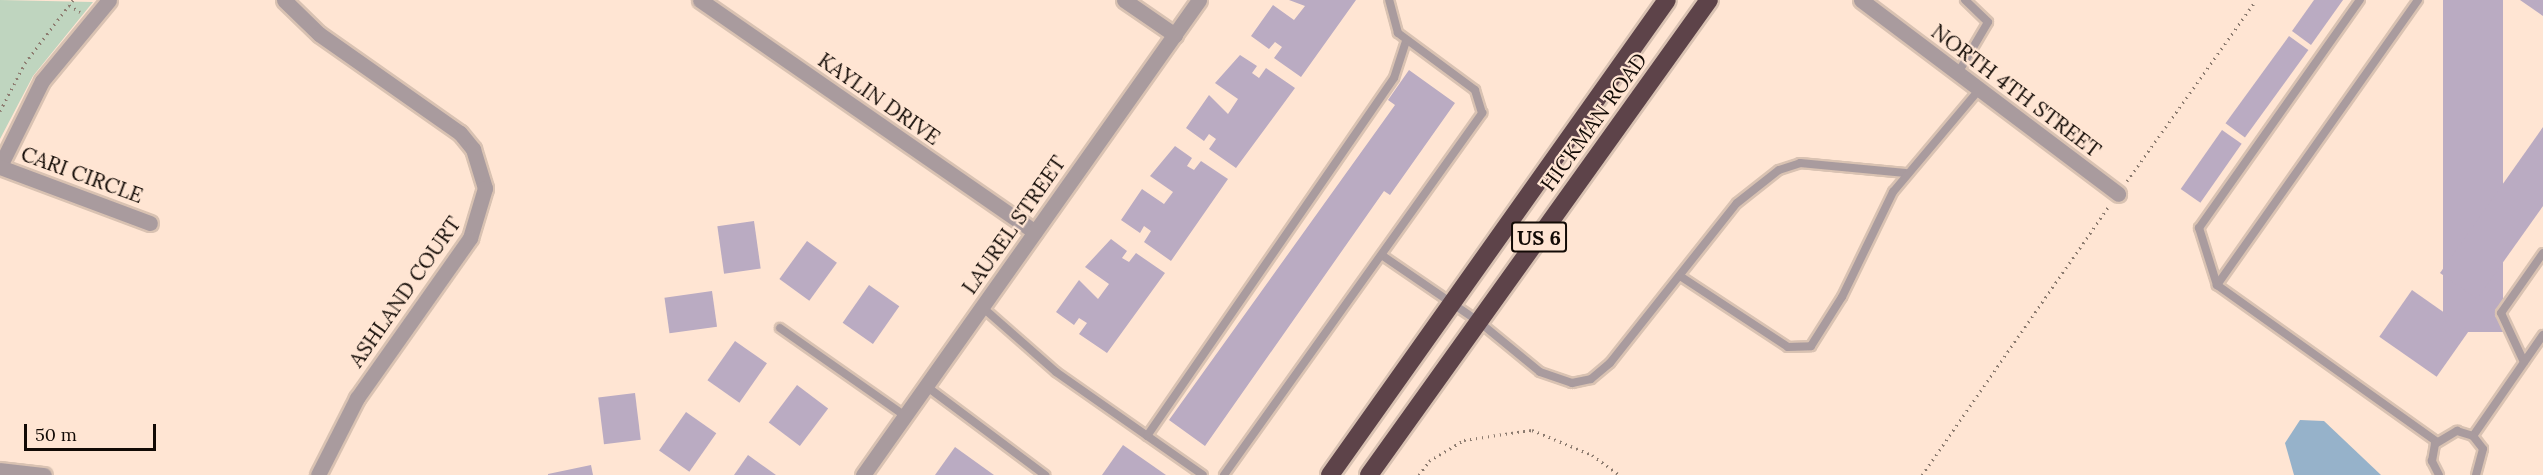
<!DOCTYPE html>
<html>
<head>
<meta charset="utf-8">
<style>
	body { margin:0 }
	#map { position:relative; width:2543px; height:475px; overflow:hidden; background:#ffe5d3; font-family:Lora,serif }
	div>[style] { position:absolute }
	.green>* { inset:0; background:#bfd5bf }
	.water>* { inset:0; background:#96b2ca }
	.building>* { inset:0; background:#baabc2; transform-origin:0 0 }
	.path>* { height:3px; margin-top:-1.5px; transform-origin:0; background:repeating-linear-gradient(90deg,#8d7c70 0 1.5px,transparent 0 6px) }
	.roads { filter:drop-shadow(2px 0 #d9c2b2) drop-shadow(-2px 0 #d9c2b2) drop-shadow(0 2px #d9c2b2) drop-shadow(0 -2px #d9c2b2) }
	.lane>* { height:8px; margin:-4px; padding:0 4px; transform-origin:4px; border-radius:4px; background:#a99b9e }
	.street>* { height:15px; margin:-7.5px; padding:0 7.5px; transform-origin:7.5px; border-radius:7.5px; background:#a99b9e }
	.highway>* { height:18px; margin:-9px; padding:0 9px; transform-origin:9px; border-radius:9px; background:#5d4349 }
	span { translate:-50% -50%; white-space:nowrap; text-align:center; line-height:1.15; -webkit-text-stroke:4.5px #ffe5d3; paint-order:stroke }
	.shield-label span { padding:2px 4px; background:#ffe5d3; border:2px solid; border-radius:4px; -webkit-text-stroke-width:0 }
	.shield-label { font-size:20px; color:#120a05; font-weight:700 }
	.street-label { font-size:21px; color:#120a05 }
	.scale { position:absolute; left:24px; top:424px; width:132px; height:27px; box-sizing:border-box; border:3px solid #120a05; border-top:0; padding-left:8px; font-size:18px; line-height:21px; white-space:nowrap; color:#120a05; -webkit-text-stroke:4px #ffe5d3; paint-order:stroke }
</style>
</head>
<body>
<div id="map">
	<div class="green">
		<i style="clip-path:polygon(0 0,93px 2px,33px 76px,0 139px)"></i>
	</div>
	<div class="water">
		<i style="clip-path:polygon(2300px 420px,2324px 421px,2381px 475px,2294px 475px,2285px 443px)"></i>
	</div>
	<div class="building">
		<i style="clip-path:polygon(1289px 0,1356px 0,1301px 77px,1274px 58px,1282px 47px,1275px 42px,1269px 49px,1251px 36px,1273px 5px,1294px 20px,1305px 6px)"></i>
		<i style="clip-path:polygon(2314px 0,2343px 0,2311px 45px,2292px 31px)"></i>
		<i style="left:2443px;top:0;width:60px;height:332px"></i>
		<i style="clip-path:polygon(2520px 0,2543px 0,2543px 16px)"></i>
		<i style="left:2289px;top:36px;width:24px;height:108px;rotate:36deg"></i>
		<i style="clip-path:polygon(1240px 55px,1257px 66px,1252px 73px,1259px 78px,1266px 68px,1295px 88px,1236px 168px,1209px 149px,1216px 139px,1209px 134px,1204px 141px,1186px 128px,1209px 95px,1228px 114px,1238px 99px,1215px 83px)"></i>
		<i style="clip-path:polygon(1409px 70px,1455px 103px,1390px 195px,1384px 191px,1205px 446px,1169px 420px,1395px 105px,1388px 100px)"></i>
		<i style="clip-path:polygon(2543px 127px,2543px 206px,2477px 299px,2440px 273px)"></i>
		<i style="left:2222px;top:130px;width:24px;height:72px;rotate:35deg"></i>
		<i style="clip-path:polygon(1175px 146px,1192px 158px,1187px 166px,1194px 170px,1201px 161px,1228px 179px,1171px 261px,1144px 242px,1151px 231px,1144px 226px,1140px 233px,1121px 220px,1142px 189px,1164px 204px,1173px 192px,1150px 176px)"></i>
		<i style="left:754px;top:221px;width:48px;height:37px;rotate:82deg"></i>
		<i style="clip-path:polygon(1111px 239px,1127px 251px,1122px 258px,1129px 262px,1136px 253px,1165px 273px,1107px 353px,1079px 334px,1087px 323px,1079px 318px,1074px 325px,1056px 312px,1079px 280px,1098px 299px,1109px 284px,1085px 267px)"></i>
		<i style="left:807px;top:241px;width:37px;height:47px;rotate:36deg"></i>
		<i style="left:869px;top:285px;width:37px;height:46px;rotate:35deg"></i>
		<i style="left:2412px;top:290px;width:70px;height:57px;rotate:35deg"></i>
		<i style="left:712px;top:291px;width:36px;height:48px;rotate:82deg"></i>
		<i style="left:735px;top:341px;width:39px;height:48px;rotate:35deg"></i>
		<i style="left:797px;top:385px;width:39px;height:47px;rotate:37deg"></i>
		<i style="left:635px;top:393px;width:47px;height:37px;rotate:83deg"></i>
		<i style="left:686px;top:412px;width:37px;height:47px;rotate:35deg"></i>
		<i style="clip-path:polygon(1123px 445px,1166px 475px,1102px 475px)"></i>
		<i style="clip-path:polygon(955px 447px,994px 475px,935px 475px)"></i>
		<i style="clip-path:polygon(748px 455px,776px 475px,734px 475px)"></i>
		<i style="clip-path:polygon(591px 465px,593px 475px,548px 475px,548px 474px)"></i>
	</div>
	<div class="path">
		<i style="left:73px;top:0;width:6px;rotate:129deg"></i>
		<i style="left:69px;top:5px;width:13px;rotate:32deg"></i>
		<i style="left:0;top:111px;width:54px;rotate:-62.5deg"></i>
		<i style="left:25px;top:63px;width:73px;rotate:-52.8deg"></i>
		<i style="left:2127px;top:181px;width:222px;rotate:-54.5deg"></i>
		<i style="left:1419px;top:475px;width:17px;rotate:-54deg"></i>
		<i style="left:1429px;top:461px;width:41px;rotate:-31deg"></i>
		<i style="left:1464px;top:440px;width:69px;rotate:-8.4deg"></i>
		<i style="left:1532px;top:430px;width:65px;rotate:22.6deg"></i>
		<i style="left:1592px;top:455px;width:34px;rotate:36deg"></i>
		<i style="left:1922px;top:475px;width:328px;rotate:-55.2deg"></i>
	</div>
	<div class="roads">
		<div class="lane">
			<i style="left:2418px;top:0;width:349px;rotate:125.2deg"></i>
			<i style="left:2217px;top:285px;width:270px;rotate:35.5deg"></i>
			<i style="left:1958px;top:73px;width:59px;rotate:-59.5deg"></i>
			<i style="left:1988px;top:22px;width:32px;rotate:-136deg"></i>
			<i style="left:1383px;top:256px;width:115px;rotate:34.4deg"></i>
			<i style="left:1478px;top:321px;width:80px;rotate:39.4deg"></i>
			<i style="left:1540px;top:372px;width:34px;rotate:19deg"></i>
			<i style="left:1572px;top:383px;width:19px;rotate:-12deg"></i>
			<i style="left:1591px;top:379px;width:25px;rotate:-40deg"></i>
			<i style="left:1610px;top:363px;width:204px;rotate:-51.6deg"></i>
			<i style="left:1737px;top:203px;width:53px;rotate:-38.2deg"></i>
			<i style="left:1779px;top:170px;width:22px;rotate:-18deg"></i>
			<i style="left:1800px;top:163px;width:106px;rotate:5.4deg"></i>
			<i style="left:1680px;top:276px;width:129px;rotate:33.3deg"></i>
			<i style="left:1788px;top:347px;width:23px;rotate:-2deg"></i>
			<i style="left:1811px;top:346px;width:58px;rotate:-57.7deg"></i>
			<i style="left:1842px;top:297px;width:117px;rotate:-64.1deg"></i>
			<i style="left:1893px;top:192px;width:133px;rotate:-49.9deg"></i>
			<i style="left:2217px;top:285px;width:60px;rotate:-107.5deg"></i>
			<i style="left:2199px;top:228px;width:279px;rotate:-54.8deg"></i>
			<i style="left:982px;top:307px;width:98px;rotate:41.3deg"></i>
			<i style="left:1056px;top:372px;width:179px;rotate:35deg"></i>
			<i style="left:780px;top:328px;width:153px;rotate:35.1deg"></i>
			<i style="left:2524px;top:362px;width:54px;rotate:-115.1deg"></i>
			<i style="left:2501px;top:313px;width:73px;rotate:-55deg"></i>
			<i style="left:926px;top:386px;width:149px;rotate:36.8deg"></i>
			<i style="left:1147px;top:436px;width:435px;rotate:-55.4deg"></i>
			<i style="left:1394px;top:78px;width:39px;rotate:-72deg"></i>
			<i style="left:2473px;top:436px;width:123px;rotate:-55.3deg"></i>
			<i style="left:1224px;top:475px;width:445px;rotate:-54.5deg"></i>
			<i style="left:1482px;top:113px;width:24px;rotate:-107deg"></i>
			<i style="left:1475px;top:90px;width:96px;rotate:-143.5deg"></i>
			<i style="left:1398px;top:33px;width:34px;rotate:-105deg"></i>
			<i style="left:2439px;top:475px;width:16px;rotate:-117deg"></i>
			<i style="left:2432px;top:461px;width:17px;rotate:-80deg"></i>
			<i style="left:2435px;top:444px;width:26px;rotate:-31deg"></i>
			<i style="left:2457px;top:431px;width:17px;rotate:17deg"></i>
			<i style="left:2473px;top:436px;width:16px;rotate:52deg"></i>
			<i style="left:2483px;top:449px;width:27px;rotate:105deg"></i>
		</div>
		<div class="street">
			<i style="left:284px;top:0;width:49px;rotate:44.2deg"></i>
			<i style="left:319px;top:34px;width:172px;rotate:35.1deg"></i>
			<i style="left:460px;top:133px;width:21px;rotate:51deg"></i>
			<i style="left:473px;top:149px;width:41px;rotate:72.9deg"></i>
			<i style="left:485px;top:188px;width:52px;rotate:106.7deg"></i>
			<i style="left:470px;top:238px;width:196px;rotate:125.2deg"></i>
			<i style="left:357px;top:398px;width:86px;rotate:116.9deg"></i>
			<i style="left:700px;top:0;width:407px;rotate:34.7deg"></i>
			<i style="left:1124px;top:0;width:62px;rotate:34.5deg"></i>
			<i style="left:1861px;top:0;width:322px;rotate:37deg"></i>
			<i style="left:0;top:166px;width:95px;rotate:-63.7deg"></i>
			<i style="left:42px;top:81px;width:105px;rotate:-50.4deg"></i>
			<i style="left:0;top:167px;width:160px;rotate:20.5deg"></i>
			<i style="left:0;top:470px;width:44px;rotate:6.5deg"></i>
			<i style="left:863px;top:475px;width:582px;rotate:-54.73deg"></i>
		</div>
		<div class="highway">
			<i style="left:1330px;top:475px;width:582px;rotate:-54.65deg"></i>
			<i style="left:1369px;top:475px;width:584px;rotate:-54.41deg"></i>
		</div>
	</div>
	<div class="shield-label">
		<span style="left:1539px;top:237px">US 6</span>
	</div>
	<div class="street-label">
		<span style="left:2016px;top:91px;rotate:37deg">NORTH 4TH STREET</span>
		<span style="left:879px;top:99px;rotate:35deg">KAYLIN DRIVE</span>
		<span style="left:1594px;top:122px;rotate:-54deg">HICKMAN ROAD</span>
		<span style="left:82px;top:175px;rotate:20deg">CARI CIRCLE</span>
		<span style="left:1014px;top:225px;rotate:-55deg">LAUREL STREET</span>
		<span style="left:405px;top:292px;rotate:-55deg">ASHLAND COURT</span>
	</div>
	<div class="scale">50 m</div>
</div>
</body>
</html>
